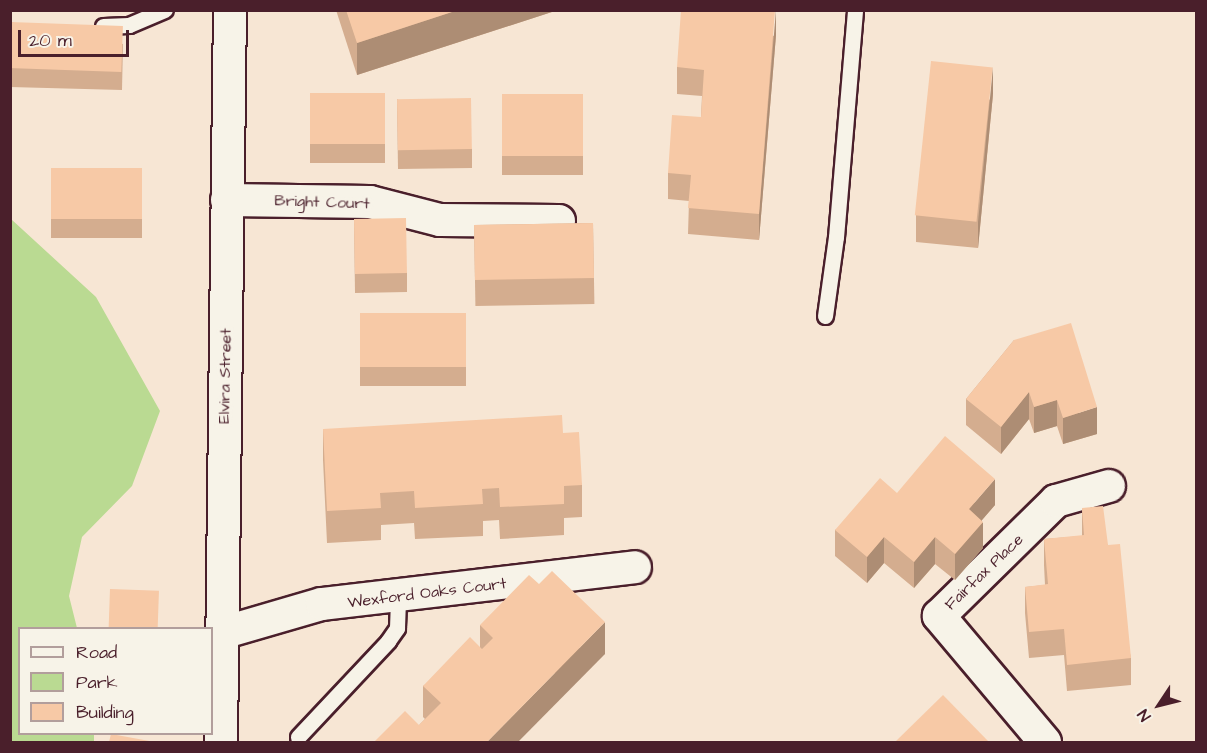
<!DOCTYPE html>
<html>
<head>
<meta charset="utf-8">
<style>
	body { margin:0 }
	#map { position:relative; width:1207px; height:753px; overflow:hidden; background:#f7e6d4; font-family:"Architects Daughter",sans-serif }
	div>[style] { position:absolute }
	.green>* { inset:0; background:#bada92 }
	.roads { filter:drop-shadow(2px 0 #4a1f2b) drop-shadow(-2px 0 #4a1f2b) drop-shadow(0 2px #4a1f2b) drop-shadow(0 -2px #4a1f2b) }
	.lane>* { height:15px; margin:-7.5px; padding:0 7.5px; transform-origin:7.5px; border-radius:7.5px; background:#f7f3e8 }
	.street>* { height:32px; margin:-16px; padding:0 16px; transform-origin:16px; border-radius:16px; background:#f7f3e8 }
	.wall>* { inset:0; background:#d4ad8f; transform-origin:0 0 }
	.shaded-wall>* { inset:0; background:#ad8d74 }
	.building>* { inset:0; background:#f7c9a6; transform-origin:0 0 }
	span { translate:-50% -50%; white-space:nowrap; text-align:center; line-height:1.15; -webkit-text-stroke:6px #f7f3e8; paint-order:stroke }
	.street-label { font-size:16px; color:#4a1f2b }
	.frame { position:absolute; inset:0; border:12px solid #4a1f2b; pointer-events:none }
	.legend { position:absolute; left:18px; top:627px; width:195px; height:108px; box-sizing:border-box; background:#f7f3e8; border:2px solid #b29e9c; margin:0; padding:8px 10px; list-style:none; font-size:18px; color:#4a1f2b }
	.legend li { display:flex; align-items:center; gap:12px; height:30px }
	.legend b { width:30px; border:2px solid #b29e9c }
	.north { position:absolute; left:1129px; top:675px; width:60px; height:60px; -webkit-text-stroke:4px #f7f3e8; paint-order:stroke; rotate:235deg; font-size:16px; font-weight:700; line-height:24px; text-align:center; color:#4a1f2b }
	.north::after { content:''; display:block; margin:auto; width:21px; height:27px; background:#4a1f2b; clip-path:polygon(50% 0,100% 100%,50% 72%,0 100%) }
	.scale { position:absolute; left:18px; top:30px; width:111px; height:27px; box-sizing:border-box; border:3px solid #4a1f2b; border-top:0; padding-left:8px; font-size:18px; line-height:21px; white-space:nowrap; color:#4a1f2b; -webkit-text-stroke:4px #f7f3e8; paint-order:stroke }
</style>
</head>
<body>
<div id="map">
	<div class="green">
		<i style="clip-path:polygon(11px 219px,96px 297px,160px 411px,132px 486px,82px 537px,69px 596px,77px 628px,20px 628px,20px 734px,94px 734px,94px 742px,11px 742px)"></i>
	</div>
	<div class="roads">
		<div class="lane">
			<i style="left:103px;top:26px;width:26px;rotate:-2deg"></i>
			<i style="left:129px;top:25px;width:39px;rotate:-23deg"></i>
			<i style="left:825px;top:316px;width:80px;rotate:-82.1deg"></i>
			<i style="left:836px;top:237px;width:228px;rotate:-85.2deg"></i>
			<i style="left:298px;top:737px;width:132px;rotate:-46.8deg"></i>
			<i style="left:388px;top:641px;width:16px;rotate:-55deg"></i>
			<i style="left:397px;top:628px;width:31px;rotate:-88deg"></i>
		</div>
		<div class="street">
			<i style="left:227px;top:200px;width:143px;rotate:0.8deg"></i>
			<i style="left:370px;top:202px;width:72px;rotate:14.4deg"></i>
			<i style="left:440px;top:220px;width:119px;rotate:0.5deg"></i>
			<i style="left:222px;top:633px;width:104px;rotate:-16.2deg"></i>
			<i style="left:322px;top:604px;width:315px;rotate:-6.7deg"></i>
			<i style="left:221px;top:742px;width:732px;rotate:-89.3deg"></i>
			<i style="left:1045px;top:742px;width:165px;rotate:-130.1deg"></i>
			<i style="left:939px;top:616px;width:164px;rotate:-44.5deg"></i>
			<i style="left:1056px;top:501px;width:55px;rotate:-15.8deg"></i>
		</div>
	</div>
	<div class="wall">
		<i style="clip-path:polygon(336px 10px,558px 10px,357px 75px)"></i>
		<i style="clip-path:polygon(10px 22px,123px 44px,122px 90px,10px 87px)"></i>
		<i style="clip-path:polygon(776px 35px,759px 240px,688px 234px,689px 201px,668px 199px,668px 173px,701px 117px,702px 96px,677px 94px,677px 67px)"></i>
		<i style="left:310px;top:93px;width:75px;height:70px"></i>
		<i style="left:583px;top:94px;width:81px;height:81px;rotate:90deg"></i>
		<i style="clip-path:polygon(993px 94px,978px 248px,916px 242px,916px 215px)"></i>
		<i style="clip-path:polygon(397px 99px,472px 149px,472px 168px,398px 169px)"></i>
		<i style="left:142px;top:168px;width:70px;height:91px;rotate:90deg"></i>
		<i style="clip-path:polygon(354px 219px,407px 273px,407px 292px,355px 293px)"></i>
		<i style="left:593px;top:223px;width:81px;height:119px;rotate:89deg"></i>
		<i style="left:466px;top:313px;width:73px;height:106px;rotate:90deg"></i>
		<i style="clip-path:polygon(1014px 340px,1097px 434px,1063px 444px,1057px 426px,1034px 433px,1029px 419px,1001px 454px,966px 425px,966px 399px)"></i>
		<i style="clip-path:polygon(323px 429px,563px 433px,582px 485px,582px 517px,564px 518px,564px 535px,500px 539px,499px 520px,483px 521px,483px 536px,415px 539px,414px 523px,381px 525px,381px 540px,327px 543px,323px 460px)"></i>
		<i style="clip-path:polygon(897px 493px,995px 505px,982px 520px,983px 548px,955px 580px,935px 564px,914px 588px,884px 563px,867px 583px,835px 556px,835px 530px)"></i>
		<i style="clip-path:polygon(1082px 508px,1108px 545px,1131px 658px,1131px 685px,1067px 691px,1064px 655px,1029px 658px,1025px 613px,1025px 587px,1045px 585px,1044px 565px,1044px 539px,1082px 536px)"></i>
		<i style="clip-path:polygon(480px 625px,605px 654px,419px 725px,425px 719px,423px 717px,423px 686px,480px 647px)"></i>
	</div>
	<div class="shaded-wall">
		<i style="clip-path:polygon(458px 10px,558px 10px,357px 75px,357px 43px)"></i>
		<i style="clip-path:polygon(776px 10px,776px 35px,759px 240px,759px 214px)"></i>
		<i style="clip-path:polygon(993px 67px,993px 94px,978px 248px,978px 222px)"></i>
		<i style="clip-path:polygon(1029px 392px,1029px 419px,1001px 454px,1001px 427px)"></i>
		<i style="clip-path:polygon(1057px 400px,1057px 426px,1034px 433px,1034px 407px)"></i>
		<i style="clip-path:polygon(1097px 407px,1097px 434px,1063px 444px,1063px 418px)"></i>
		<i style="clip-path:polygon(995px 479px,995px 505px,969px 535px,969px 509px)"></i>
		<i style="clip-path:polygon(983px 522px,983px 548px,955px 580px,955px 554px)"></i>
		<i style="clip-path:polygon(884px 537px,884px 563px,867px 583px,867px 557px)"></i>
		<i style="clip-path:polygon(935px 537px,935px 564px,914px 588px,914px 562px)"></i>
		<i style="clip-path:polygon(605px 622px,605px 654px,518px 742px,487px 742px)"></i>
	</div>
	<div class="building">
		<i style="clip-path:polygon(346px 10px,458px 10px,357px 43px)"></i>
		<i style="clip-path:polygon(681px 10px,775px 10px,759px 214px,688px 208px,691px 175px,668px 173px,672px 115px,701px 117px,704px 70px,677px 67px)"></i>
		<i style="left:10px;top:22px;width:113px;height:46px;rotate:2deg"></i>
		<i style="left:931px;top:61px;width:62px;height:155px;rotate:6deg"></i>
		<i style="left:310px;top:93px;width:75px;height:51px"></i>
		<i style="left:583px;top:94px;width:62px;height:81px;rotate:90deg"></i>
		<i style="left:471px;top:98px;width:51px;height:74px;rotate:89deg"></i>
		<i style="left:142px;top:168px;width:51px;height:91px;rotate:90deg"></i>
		<i style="left:406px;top:218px;width:55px;height:52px;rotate:89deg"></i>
		<i style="left:593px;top:223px;width:55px;height:119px;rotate:89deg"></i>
		<i style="left:466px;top:313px;width:54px;height:106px;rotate:90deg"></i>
		<i style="clip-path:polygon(1071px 323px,1097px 407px,1063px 418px,1057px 400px,1034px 407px,1029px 392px,1001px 427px,966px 399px,1014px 340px)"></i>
		<i style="clip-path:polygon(562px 415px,563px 433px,579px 432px,582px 485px,564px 486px,564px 504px,500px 507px,499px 488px,482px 489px,483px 504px,415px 508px,414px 491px,380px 493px,381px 508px,327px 511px,323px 429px)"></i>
		<i style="clip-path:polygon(945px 436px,995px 479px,969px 509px,983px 522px,955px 554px,935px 537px,914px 562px,884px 537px,867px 557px,835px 530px,880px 478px,897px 493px)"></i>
		<i style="clip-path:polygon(1103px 506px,1108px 545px,1120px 544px,1131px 658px,1067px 665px,1064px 629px,1029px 632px,1025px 587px,1048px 584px,1044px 539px,1084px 535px,1082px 508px)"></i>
		<i style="clip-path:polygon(552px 571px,605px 622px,487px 742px,374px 742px,405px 711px,419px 725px,441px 703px,423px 686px,470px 637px,482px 649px,493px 638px,480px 625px,529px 575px,539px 584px)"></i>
		<i style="left:110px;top:589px;width:49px;height:39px;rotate:2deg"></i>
		<i style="clip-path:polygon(943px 695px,989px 742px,895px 742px)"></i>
		<i style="clip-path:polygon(111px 734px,155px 742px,109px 742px)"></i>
	</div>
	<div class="street-label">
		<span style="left:322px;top:202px;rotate:2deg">Bright Court</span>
		<span style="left:225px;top:376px;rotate:-89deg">Elvira Street</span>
		<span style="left:984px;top:572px;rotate:-44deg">Fairfax Place</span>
		<span style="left:427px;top:593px;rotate:-7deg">Wexford Oaks Court</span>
	</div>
	<div class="frame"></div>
	<ul class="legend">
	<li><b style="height:8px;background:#f7f3e8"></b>Road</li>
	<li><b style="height:16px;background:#bada92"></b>Park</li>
	<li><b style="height:16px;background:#f7c9a6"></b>Building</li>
	</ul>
	<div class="north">N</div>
	<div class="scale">20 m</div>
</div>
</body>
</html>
